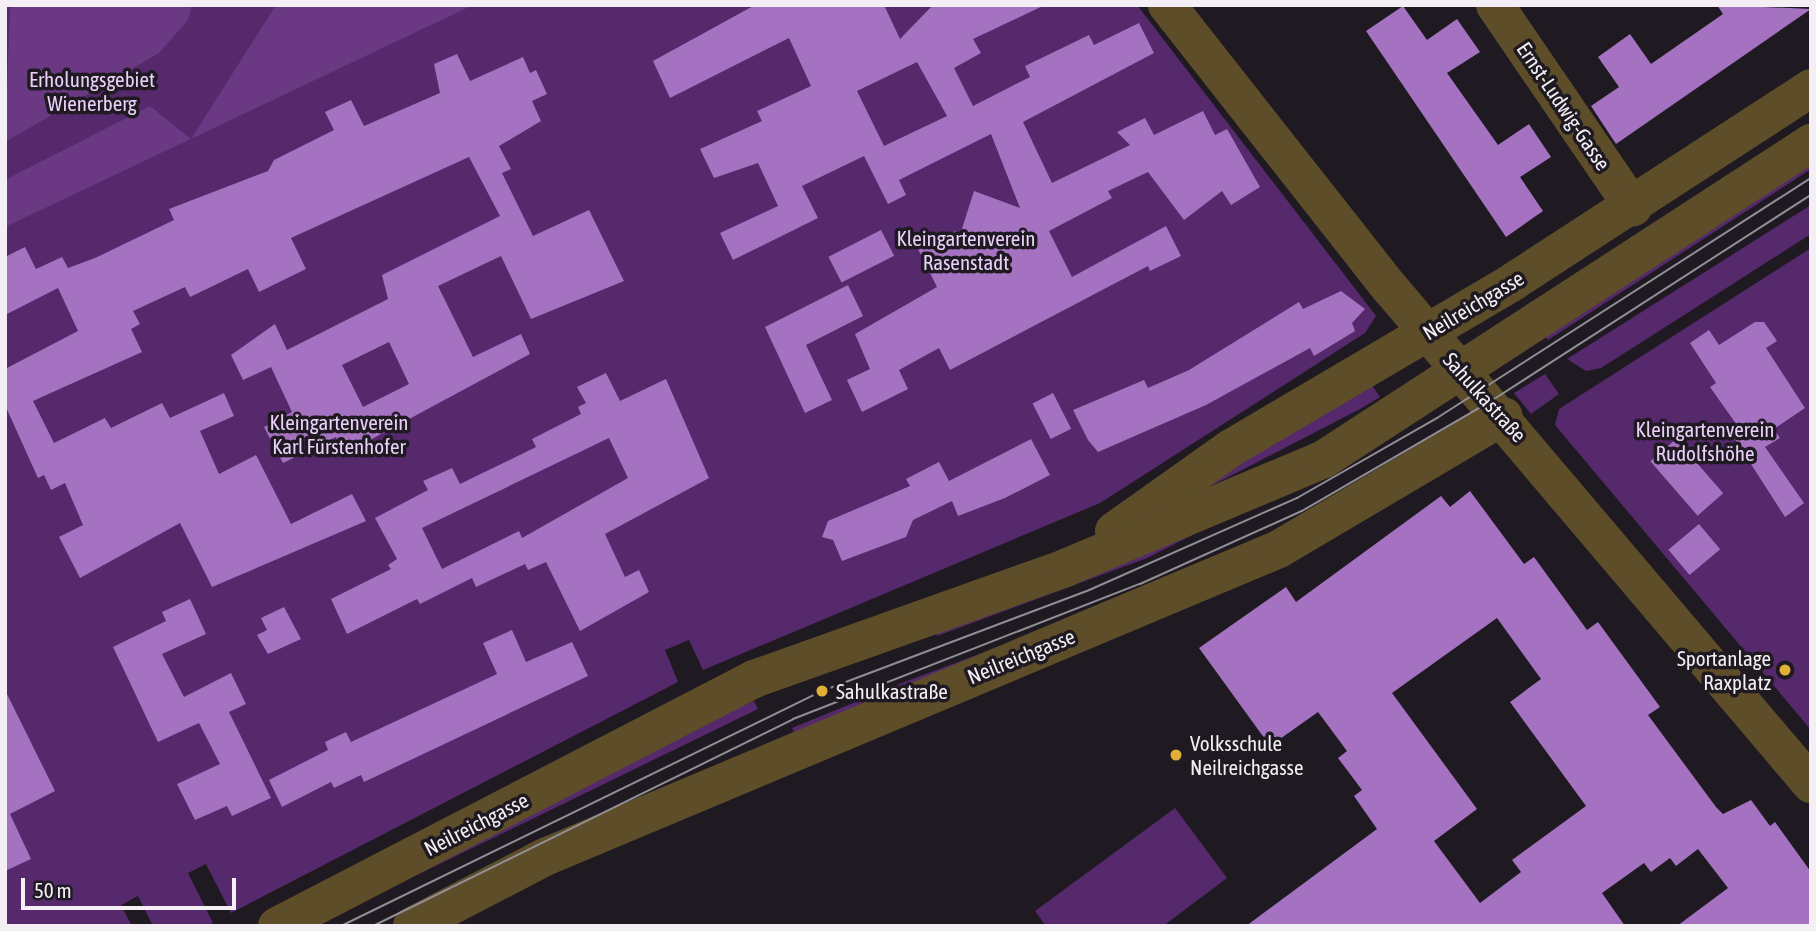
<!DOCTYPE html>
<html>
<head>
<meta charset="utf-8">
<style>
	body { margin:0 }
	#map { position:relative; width:1816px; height:931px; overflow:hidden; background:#1f1a22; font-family:"Asap Condensed",sans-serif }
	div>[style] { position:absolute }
	.green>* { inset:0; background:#55296b }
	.forest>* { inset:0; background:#6b3983 }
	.building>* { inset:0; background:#a572c1; transform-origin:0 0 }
	.minor>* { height:38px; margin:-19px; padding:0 19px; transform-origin:19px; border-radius:19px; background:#5d4d29 }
	.tram>* { height:2px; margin:-1px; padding:0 1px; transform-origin:1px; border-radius:1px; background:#928e95 }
	.dots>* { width:19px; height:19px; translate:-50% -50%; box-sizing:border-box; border:4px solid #1f1a22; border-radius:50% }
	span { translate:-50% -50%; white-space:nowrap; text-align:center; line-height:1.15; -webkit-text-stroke:7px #1f1a22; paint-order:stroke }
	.park-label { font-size:21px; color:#ead0f9 }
	.street-label { font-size:21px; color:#f3eff5 }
	.poi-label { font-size:21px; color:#f3eff5 }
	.right { translate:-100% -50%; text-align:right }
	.left { translate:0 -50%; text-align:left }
	.frame { position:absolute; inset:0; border:7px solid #f3eff5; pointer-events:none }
	.scale { position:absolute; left:21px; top:878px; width:215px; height:32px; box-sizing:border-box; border:4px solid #f3eff5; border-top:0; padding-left:9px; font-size:21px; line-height:24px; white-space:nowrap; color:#f3eff5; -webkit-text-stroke:5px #1f1a22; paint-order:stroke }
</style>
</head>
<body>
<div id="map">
	<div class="green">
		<i style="clip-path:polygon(5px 5px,1137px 5px,1376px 316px,1365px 333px,1100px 503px,703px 670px,689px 640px,665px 650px,678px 682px,231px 913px,206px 864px,188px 873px,213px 923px,208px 926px,153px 926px,138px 896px,121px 905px,132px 926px,5px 926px)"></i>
		<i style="clip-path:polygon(1811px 159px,1811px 169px,1568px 327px,1548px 340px,1542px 332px)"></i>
		<i style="clip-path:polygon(1811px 205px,1811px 234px,1601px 368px,1586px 371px,1567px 359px)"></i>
		<i style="clip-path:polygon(1811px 248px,1811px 730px,1555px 425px,1559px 409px)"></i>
		<i style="clip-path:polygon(1545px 374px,1559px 394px,1531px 414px,1514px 393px)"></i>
		<i style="clip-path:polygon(1368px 380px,1380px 397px,1360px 409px,1203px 490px,1199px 483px)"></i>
		<i style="clip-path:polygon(1218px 522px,1147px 558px,937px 636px,935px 628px)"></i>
		<i style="clip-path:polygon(1063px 623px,798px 740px,792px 728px,907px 681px)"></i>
		<i style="clip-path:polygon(754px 701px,758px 709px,312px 926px,735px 709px)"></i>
		<i style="clip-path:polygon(1175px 808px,1227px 878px,1163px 926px,1046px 926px,1035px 911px)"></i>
	</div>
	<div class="forest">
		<i style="clip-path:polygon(10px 5px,192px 5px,188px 20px,159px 53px,5px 142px)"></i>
		<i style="clip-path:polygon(276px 5px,473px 5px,5px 227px,5px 180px,150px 106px,191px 139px)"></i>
	</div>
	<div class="building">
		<i style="clip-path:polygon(evenodd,755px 5px,884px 5px,900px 39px,933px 5px,1045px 5px,973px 39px,981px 53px,954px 68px,973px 106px,1030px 77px,1025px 66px,1089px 35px,1094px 45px,1139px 23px,1154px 53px,1023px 122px,1052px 183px,1130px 145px,1117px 132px,1145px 118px,1154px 135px,1203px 111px,1215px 135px,1227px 129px,1260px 187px,1231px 205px,1222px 191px,1184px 220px,1148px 172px,1108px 191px,1112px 198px,1049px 231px,1072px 277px,1166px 226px,1181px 256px,1150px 271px,1148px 266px,950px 370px,939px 348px,899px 370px,908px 389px,862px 412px,847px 380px,870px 369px,855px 334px,937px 287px,918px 249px,956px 231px,959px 238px,974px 191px,1020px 208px,991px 134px,899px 180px,906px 195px,888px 204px,864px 156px,802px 186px,818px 218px,733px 260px,720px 233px,778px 206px,758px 163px,714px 178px,700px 149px,762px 121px,757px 111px,811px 86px,789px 38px,670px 98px,653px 61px,755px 5px,917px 62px,947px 116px,884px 146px,857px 91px,917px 62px)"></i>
		<i style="clip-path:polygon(1717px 5px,1811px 9px,1616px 144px,1591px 106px,1619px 87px,1598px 57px,1630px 34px,1651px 64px,1723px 14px)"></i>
		<i style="clip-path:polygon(1403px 6px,1427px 40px,1457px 19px,1480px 52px,1447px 73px,1498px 145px,1529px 124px,1551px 157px,1520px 177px,1543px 211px,1506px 237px,1366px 31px)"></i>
		<i style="clip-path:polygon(evenodd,457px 54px,470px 81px,523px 57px,530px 73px,536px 70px,547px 94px,532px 101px,541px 121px,499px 146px,511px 169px,502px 173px,533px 236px,589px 210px,624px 281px,531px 319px,501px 256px,438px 286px,473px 357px,521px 334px,530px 354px,344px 454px,336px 437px,283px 463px,264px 427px,292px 412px,271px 367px,243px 380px,231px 355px,275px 324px,287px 350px,388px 299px,382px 275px,500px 216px,469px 157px,291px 238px,306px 269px,259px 292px,248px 269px,190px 297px,185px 287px,133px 311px,140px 324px,131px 329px,142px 352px,33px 401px,54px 443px,105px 418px,111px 428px,162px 403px,170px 418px,224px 393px,234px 416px,200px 431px,219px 474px,256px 455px,291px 524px,352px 494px,366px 521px,212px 587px,180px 523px,80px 578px,59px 537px,83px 525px,65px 483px,51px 490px,44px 475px,38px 478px,5px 405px,5px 369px,78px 331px,58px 288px,5px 315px,5px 257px,25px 247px,36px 269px,62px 257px,68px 268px,95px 258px,174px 220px,169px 209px,268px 171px,274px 160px,334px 130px,325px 112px,351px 100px,364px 126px,440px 93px,434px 64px,457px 54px,389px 342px,409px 384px,363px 407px,342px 365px,389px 342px)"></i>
		<i style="left:881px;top:230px;width:29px;height:59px;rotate:63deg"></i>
		<i style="clip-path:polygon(848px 285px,863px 316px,806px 345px,832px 400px,805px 413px,765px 327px)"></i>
		<i style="clip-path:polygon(1341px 291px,1365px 309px,1352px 323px,1355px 331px,1314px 356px,1310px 348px,1206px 405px,1098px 452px,1088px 440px,1073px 410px,1144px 380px,1148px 388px,1189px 370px,1299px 302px,1303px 309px)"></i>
		<i style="clip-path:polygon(1755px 322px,1764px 322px,1777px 341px,1766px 348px,1805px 408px,1774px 429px,1780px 438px,1765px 447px,1804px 503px,1785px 517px,1731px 433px,1739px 428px,1710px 387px,1716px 383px,1690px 343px,1709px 330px,1719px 345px)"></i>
		<i style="clip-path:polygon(evenodd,606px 373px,620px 401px,666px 379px,709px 478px,605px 534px,625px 577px,639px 570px,649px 592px,580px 631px,546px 562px,528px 570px,525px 564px,476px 587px,472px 578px,420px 604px,417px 599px,347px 634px,331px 599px,391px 569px,388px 565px,397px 559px,375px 518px,428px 490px,423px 481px,452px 468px,460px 484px,536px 447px,532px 439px,581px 414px,578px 407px,586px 403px,577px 387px,606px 373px,609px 438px,628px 478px,522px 538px,519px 531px,442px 569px,422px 528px,609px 438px)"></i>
		<i style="left:1053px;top:393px;width:40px;height:23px;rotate:63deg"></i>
		<i style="clip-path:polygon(1031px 439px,1050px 475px,1005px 498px,958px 516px,952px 501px,913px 520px,906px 537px,842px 561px,833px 540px,822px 537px,828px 521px,910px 486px,906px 479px,939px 462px,949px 481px)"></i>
		<i style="left:1676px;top:439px;width:72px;height:34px;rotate:49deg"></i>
		<i style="clip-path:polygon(evenodd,1470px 491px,1524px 564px,1534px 557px,1587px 630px,1598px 622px,1660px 707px,1648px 715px,1716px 807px,1723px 814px,1751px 800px,1770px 826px,1775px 822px,1811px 872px,1811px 926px,1677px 926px,1728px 888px,1698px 849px,1676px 866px,1670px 858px,1651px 872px,1644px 863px,1602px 893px,1625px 926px,1246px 926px,1377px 829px,1354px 796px,1362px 790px,1338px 758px,1347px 751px,1318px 712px,1270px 746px,1199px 648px,1286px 587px,1296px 602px,1441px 496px,1450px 507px,1470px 491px,1497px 618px,1541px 679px,1510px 702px,1586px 806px,1512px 860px,1521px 872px,1480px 903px,1434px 841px,1477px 809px,1392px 693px,1497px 618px)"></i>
		<i style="left:1699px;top:524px;width:33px;height:40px;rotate:50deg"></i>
		<i style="clip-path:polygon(190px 599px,206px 634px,162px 654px,184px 697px,231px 673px,246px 704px,229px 712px,271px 798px,232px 816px,227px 806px,195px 820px,177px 784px,220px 764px,199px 723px,158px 742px,113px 647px,166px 621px,162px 612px)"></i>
		<i style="clip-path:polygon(284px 607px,301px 639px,268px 654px,257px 635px,267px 630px,261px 618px)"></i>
		<i style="clip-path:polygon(512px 630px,526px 662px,572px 642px,588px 676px,364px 782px,361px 775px,334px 788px,331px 782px,282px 807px,269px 780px,328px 750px,325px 742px,346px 732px,351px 742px,497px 674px,483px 643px)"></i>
		<i style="clip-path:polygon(5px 690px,55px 791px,10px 814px,31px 859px,5px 871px)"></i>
	</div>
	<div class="minor">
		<i style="left:1167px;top:5px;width:360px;rotate:51.8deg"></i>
		<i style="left:1390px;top:288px;width:651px;rotate:49.68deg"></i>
		<i style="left:1495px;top:5px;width:245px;rotate:55.7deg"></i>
		<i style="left:1114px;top:531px;width:143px;rotate:-35.4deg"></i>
		<i style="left:1231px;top:448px;width:329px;rotate:-30.5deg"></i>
		<i style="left:1514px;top:281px;width:354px;rotate:-33deg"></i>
		<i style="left:277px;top:926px;width:537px;rotate:-27.38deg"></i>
		<i style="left:754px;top:679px;width:330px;rotate:-19.6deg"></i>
		<i style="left:1065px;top:568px;width:281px;rotate:-22.8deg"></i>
		<i style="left:1324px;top:459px;width:581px;rotate:-32.98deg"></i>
		<i style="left:412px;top:926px;width:150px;rotate:-27.4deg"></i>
		<i style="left:545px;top:857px;width:796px;rotate:-22.76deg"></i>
		<i style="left:1279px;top:549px;width:261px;rotate:-30.6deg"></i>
	</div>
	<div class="tram">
		<i style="left:341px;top:926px;width:535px;rotate:-26.04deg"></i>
		<i style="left:822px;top:691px;width:283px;rotate:-20.7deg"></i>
		<i style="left:1087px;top:591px;width:230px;rotate:-23.9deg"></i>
		<i style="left:1297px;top:498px;width:161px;rotate:-29.7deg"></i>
		<i style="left:1437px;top:418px;width:444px;rotate:-32.7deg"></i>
		<i style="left:373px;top:926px;width:468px;rotate:-26.2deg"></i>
		<i style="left:793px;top:719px;width:372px;rotate:-21.3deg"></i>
		<i style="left:1140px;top:584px;width:178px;rotate:-24.3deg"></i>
		<i style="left:1302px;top:511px;width:219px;rotate:-30.2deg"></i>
		<i style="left:1491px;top:401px;width:381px;rotate:-32.8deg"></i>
	</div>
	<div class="dots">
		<i style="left:1785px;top:670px;background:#e0b034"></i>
		<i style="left:822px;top:691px;background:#e0b034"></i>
		<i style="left:1176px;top:755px;background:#e0b034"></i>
	</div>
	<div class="park-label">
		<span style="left:92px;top:91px">Erholungsgebiet<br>Wienerberg</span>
		<span style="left:966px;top:250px">Kleingartenverein<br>Rasenstadt</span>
		<span style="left:339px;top:434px">Kleingartenverein<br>Karl Fürstenhofer</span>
		<span style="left:1705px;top:441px">Kleingartenverein<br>Rudolfshöhe</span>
	</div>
	<div class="street-label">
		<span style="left:1564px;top:106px;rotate:56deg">Ernst-Ludwig-Gasse</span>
		<span style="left:1473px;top:305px;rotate:-31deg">Neilreichgasse</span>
		<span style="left:1485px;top:397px;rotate:48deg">Sahulkastraße</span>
		<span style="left:1021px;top:656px;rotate:-22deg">Neilreichgasse</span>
		<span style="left:476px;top:824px;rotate:-27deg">Neilreichgasse</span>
	</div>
	<div class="poi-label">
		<span class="right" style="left:1771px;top:670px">Sportanlage<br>Raxplatz</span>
		<span class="left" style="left:836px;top:691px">Sahulkastraße</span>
		<span class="left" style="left:1190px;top:755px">Volksschule<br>Neilreichgasse</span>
	</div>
	<div class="frame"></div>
	<div class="scale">50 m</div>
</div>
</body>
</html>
